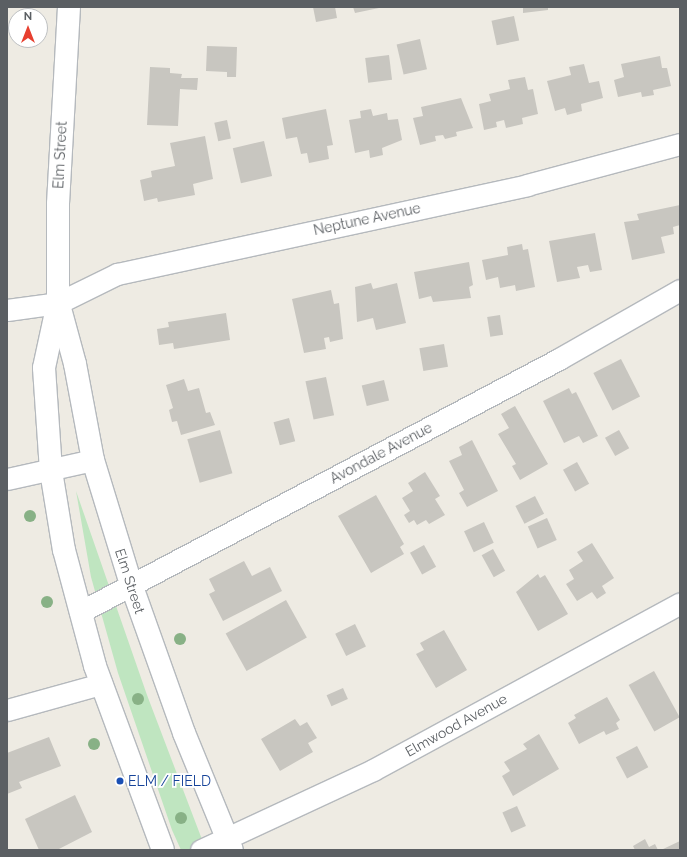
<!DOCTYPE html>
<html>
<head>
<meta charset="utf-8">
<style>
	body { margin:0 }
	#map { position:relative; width:687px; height:857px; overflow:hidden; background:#eeebe3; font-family:Raleway,sans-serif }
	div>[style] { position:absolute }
	.green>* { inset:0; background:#bfe5c0 }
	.building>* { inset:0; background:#c8c6c0; transform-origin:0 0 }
	.roads { filter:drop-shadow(1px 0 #b5b9bd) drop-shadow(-1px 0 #b5b9bd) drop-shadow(0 1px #b5b9bd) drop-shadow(0 -1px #b5b9bd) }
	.minor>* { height:21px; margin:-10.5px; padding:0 10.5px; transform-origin:10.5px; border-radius:10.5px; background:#fff }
	.secondary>* { height:22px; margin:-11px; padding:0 11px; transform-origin:11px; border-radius:11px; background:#fff }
	.trees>* { width:12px; height:12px; margin:-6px; border-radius:50%; background:#88b186 }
	.dots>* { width:11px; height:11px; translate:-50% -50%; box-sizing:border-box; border:2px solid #fff; border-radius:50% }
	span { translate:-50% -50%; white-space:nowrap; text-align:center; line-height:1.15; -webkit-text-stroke:3.5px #fff; paint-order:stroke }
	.street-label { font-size:14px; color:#5b5f63 }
	.transit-label { font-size:14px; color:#164399 }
	.left { translate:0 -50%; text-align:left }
	.frame { position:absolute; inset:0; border:8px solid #5b5f63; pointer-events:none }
	.north { position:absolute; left:8px; top:8px; width:40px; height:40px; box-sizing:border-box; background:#fff; border:1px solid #bdbfc1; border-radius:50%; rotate:0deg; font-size:11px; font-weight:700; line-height:16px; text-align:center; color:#5b5f63 }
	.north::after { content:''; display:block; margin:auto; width:14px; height:18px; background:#e73f2f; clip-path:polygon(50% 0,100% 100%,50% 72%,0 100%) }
</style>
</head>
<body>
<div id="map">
	<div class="green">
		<i style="clip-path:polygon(76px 491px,147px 695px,206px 850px,181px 850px,172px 830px,118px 673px,91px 577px)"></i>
	</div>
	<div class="building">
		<i style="clip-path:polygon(313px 7px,335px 7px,337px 18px,316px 22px)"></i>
		<i style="clip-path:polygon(353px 7px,379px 7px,379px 8px,355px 13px)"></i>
		<i style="clip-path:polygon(523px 7px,548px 7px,548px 10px,523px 13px)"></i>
		<i style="left:514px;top:16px;width:25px;height:23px;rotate:78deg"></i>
		<i style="left:420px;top:39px;width:31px;height:24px;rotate:77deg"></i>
		<i style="clip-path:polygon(207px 46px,237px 47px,236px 77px,227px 77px,227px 72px,206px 71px)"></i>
		<i style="left:389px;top:55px;width:25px;height:24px;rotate:83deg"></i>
		<i style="clip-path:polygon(660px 56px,662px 68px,667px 68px,671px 86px,653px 90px,654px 95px,642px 97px,641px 92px,618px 97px,614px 80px,624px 77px,621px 64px)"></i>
		<i style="clip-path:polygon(584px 64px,589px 83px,599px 81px,603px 98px,581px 104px,582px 111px,567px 115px,565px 108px,555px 111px,547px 81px,571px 75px,569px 67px)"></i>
		<i style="clip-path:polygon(150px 67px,170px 68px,170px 73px,182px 74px,181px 78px,198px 78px,197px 90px,180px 89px,178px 126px,147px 125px)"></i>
		<i style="clip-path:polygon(525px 77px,528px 90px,533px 89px,538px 114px,522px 118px,523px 124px,506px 128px,504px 120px,496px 122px,497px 127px,484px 130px,479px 104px,491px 101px,489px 94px,510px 89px,508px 80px)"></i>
		<i style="clip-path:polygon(461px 98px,473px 128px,456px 132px,457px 136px,445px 139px,443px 135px,435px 136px,436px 141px,420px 145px,413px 118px,423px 116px,421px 107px)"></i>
		<i style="clip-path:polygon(326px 109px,333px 145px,327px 146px,329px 159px,309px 163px,307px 153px,301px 154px,297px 137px,286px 139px,282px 118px)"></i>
		<i style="clip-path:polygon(371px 109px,373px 116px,387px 113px,388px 120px,398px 119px,402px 140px,382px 148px,383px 155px,370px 158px,369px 150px,355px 153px,349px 120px,361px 118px,360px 111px)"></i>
		<i style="left:227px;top:120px;width:19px;height:13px;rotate:78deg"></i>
		<i style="clip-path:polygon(205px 136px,213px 179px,193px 184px,195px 195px,158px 202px,157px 198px,144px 201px,140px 180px,152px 177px,151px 171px,175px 166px,170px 143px)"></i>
		<i style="left:264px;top:141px;width:36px;height:32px;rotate:77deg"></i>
		<i style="clip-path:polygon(680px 205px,680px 225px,673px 227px,674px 234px,661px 237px,665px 253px,632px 260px,624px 222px,639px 220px,637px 214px)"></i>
		<i style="clip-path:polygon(595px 233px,602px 270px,590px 272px,588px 265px,577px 267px,580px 278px,557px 282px,549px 241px)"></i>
		<i style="clip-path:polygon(522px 244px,523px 250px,528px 249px,535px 287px,516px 291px,515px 285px,500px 288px,498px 277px,486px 280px,482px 260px,508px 255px,507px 247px)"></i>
		<i style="clip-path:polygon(469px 262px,473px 285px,469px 287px,471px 298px,433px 302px,431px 296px,419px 299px,414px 272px)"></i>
		<i style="clip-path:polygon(371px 283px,373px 289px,397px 283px,406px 323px,376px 330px,373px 318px,357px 322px,355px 287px)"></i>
		<i style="clip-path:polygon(331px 290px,334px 304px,339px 303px,343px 339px,330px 342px,329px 337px,324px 338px,326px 349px,304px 353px,292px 299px)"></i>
		<i style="clip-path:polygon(226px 313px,230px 340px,174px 349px,173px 343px,159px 345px,157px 329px,169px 327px,168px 322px)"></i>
		<i style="left:500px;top:315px;width:20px;height:13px;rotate:81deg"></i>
		<i style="left:444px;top:344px;width:23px;height:25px;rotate:80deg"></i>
		<i style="left:621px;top:359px;width:42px;height:31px;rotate:63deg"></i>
		<i style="left:326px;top:377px;width:39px;height:21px;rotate:78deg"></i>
		<i style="clip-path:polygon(184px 379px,188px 391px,199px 388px,206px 413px,210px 412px,215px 425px,181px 435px,177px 421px,172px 422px,169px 410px,173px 408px,166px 385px)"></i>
		<i style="left:384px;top:380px;width:21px;height:23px;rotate:76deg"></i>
		<i style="clip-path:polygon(569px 388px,572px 394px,576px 392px,598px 436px,583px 443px,579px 436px,564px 443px,543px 401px)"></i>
		<i style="clip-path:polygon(515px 406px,548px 464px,520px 480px,512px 466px,516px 464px,498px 434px,509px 428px,501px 414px)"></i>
		<i style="left:289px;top:418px;width:24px;height:16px;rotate:75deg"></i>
		<i style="left:220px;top:430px;width:45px;height:34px;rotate:74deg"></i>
		<i style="left:619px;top:430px;width:21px;height:16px;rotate:61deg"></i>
		<i style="clip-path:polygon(472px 440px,498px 491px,467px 507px,459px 493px,464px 490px,449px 461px,462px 455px,459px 447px)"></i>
		<i style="left:577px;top:462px;width:25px;height:16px;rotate:61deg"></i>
		<i style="clip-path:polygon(425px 472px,440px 496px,435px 499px,445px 515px,429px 524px,426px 520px,417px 525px,414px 520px,409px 523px,404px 515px,410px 511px,402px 498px,413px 491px,408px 483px)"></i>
		<i style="clip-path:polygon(376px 495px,404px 544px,400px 547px,404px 554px,371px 573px,338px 516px)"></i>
		<i style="left:535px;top:496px;width:20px;height:22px;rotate:63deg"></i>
		<i style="left:547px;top:518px;width:24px;height:21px;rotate:66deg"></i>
		<i style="left:484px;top:522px;width:23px;height:22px;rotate:65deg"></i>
		<i style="clip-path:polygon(592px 543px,614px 578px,602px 586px,606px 593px,597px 599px,592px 592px,577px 601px,566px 584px,574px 579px,569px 570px,583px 561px,577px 552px)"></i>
		<i style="left:424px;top:545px;width:25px;height:16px;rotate:61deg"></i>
		<i style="left:493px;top:549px;width:25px;height:13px;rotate:61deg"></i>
		<i style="clip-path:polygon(244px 561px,252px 576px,270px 567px,282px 591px,223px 621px,209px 594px,215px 591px,209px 579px)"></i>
		<i style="clip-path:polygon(538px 574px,540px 578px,545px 575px,568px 614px,538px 631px,516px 592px)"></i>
		<i style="left:286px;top:600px;width:43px;height:69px;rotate:61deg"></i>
		<i style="left:355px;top:624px;width:25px;height:22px;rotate:64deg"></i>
		<i style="clip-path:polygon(444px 630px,467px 670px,436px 688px,416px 654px,424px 650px,420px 643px)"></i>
		<i style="left:654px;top:671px;width:53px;height:29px;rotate:61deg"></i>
		<i style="left:343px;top:688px;width:12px;height:18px;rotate:66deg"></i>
		<i style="clip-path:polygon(607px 697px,620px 720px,616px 723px,619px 729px,606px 735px,604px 731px,579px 744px,568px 723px,576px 718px,574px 715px)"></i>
		<i style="clip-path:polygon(295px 719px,300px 726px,307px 722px,317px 738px,308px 743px,313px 752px,280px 771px,261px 739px)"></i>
		<i style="clip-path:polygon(539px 734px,559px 769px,513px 796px,502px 776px,510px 771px,504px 762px,527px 749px,523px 744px)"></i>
		<i style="clip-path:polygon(49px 737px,61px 766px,19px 782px,22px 788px,7px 794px,7px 753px)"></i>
		<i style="left:637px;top:746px;width:24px;height:24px;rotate:62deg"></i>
		<i style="clip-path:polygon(75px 795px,92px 832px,57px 850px,39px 850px,25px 819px)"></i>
		<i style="left:517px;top:806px;width:22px;height:16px;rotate:66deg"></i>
		<i style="clip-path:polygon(645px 839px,649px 847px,655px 844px,658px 850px,635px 850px,633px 846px)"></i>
		<i style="clip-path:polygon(680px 841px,680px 850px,661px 850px)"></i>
	</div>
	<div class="roads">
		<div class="minor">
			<i style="left:7px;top:310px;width:51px;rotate:-7.8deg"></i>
			<i style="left:58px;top:303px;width:66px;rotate:-26.2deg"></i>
			<i style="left:117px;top:274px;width:420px;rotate:-12.2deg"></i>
			<i style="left:527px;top:185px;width:158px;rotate:-15deg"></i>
			<i style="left:7px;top:479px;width:88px;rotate:-12.5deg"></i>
			<i style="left:80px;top:612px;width:542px;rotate:-27.84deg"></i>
			<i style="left:559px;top:359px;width:139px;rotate:-29.7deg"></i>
			<i style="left:7px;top:710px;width:98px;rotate:-15.5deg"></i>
			<i style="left:201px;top:850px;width:190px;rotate:-24.9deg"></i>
			<i style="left:373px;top:770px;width:349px;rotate:-28.5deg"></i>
		</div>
		<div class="secondary">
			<i style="left:69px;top:7px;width:197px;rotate:93.2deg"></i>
			<i style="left:58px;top:204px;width:99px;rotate:90deg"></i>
			<i style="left:58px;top:303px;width:66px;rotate:102.2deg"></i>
			<i style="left:44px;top:368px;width:103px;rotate:86.1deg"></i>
			<i style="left:51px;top:471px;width:80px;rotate:80.7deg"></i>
			<i style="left:64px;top:550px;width:120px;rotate:75deg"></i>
			<i style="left:95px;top:666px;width:196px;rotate:69.7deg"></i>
			<i style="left:59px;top:305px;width:61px;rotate:74.8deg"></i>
			<i style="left:75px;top:364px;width:98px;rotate:79.4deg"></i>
			<i style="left:93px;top:460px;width:130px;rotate:73deg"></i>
			<i style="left:131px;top:584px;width:158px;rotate:70.4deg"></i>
			<i style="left:184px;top:733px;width:126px;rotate:67.7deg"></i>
		</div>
	</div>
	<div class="trees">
		<i style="left:30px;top:516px"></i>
		<i style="left:47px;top:602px"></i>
		<i style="left:180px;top:639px"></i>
		<i style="left:138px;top:699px"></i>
		<i style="left:94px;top:744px"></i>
		<i style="left:181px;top:818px"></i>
	</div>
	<div class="dots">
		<i style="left:120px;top:781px;background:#1a4fb4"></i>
	</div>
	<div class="street-label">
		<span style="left:60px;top:155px;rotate:-87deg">Elm Street</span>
		<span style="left:367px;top:219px;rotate:-12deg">Neptune Avenue</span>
		<span style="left:381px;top:453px;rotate:-28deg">Avondale Avenue</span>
		<span style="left:130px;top:581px;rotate:72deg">Elm Street</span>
		<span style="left:456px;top:725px;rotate:-29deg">Elmwood Avenue</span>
	</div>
	<div class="transit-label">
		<span class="left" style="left:128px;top:781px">ELM / FIELD</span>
	</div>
	<div class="frame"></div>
	<div class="north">N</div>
</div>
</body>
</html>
